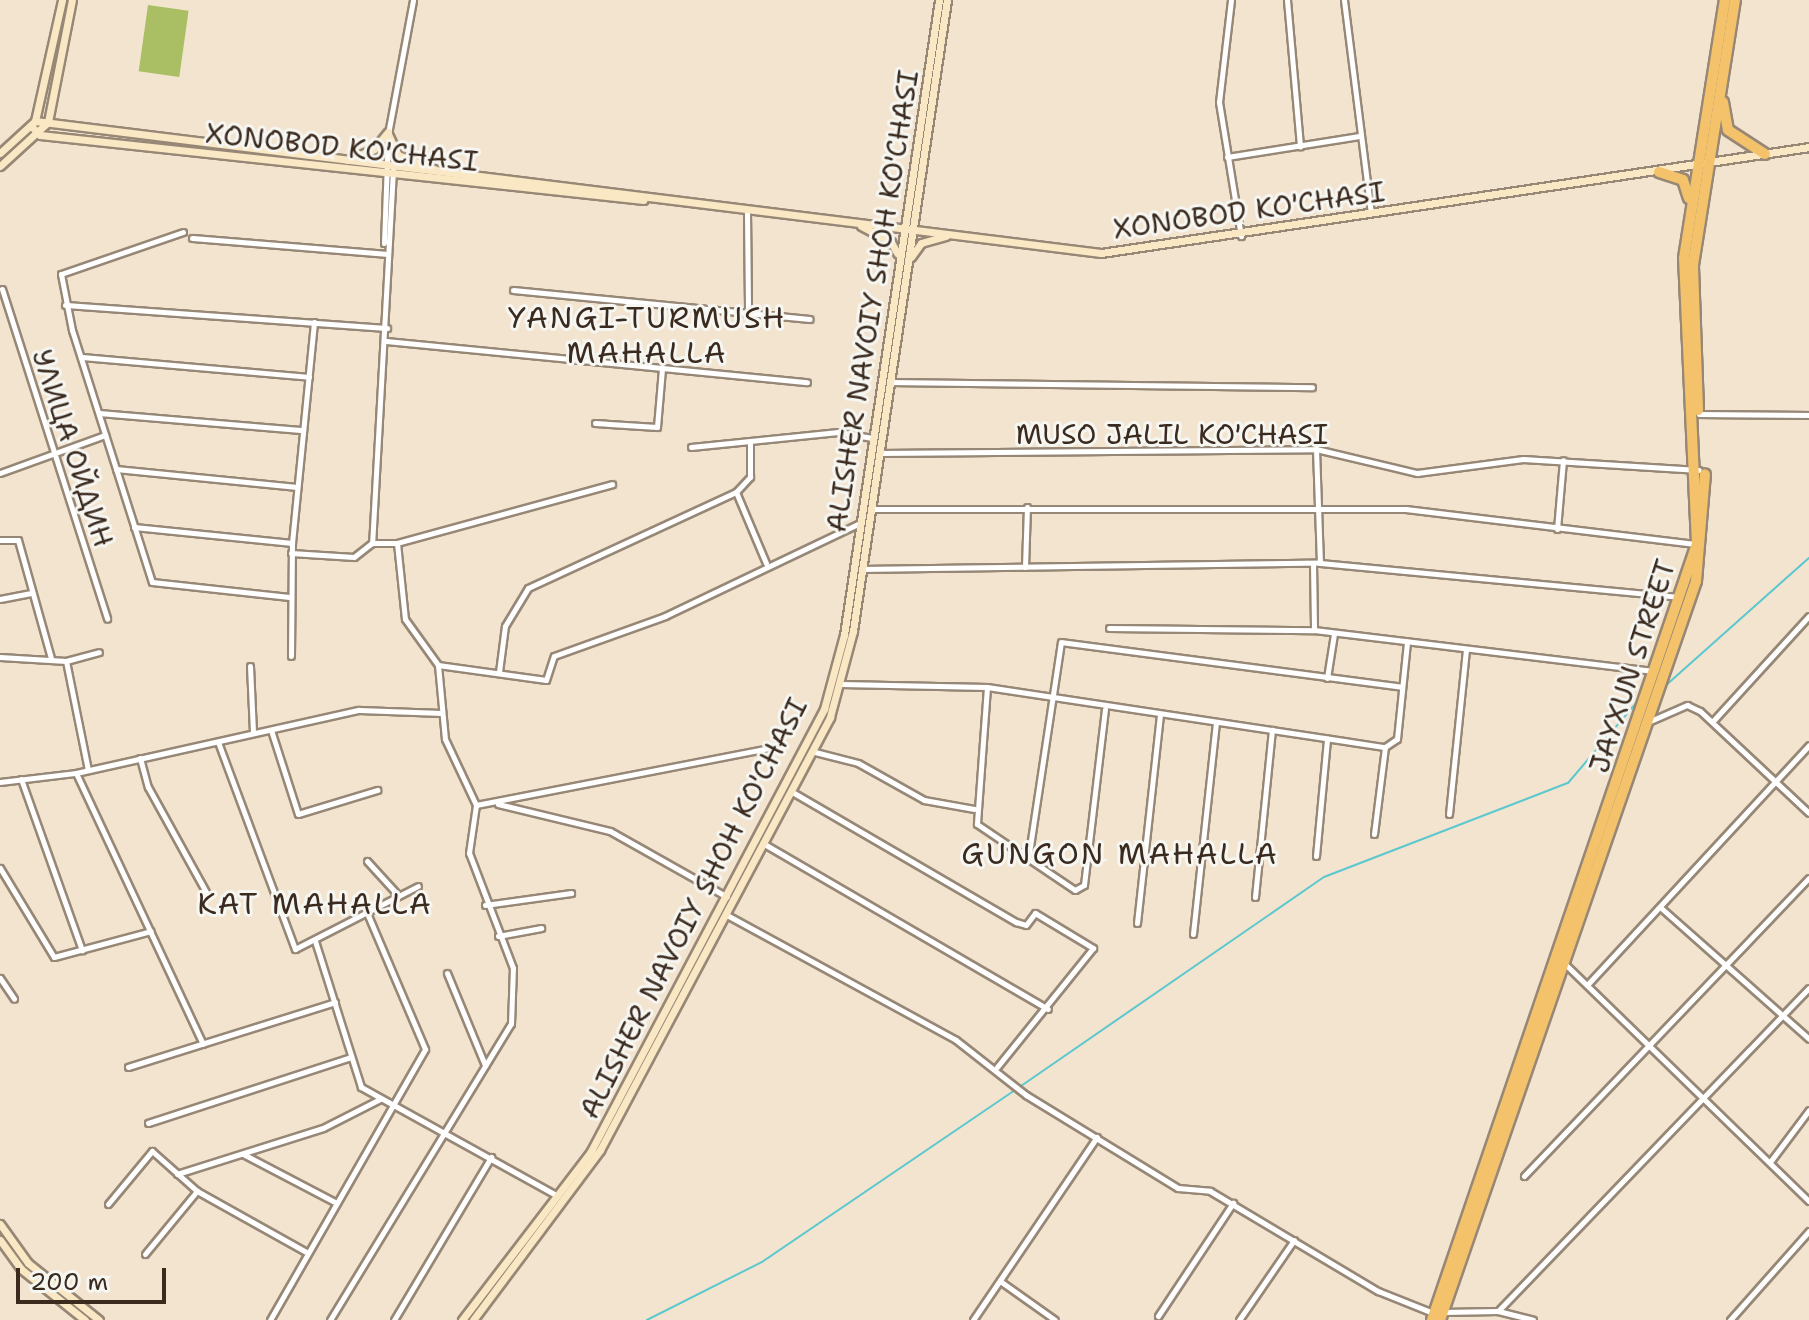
<!DOCTYPE html>
<html>
<head>
<meta charset="utf-8">
<style>
	body { margin:0 }
	#map { position:relative; width:1809px; height:1320px; overflow:hidden; background:#f3e4cf; font-family:"Shantell Sans",sans-serif }
	div>[style] { position:absolute }
	.green>* { inset:0; background:#aabf64; transform-origin:0 0 }
	.stream>* { height:2px; margin:-1px; padding:0 1px; transform-origin:1px; border-radius:1px; background:#5bc8cf }
	.roads { filter:drop-shadow(2px 0 #978776) drop-shadow(-2px 0 #978776) drop-shadow(0 2px #978776) drop-shadow(0 -2px #978776) }
	.street>* { height:5px; margin:-2.5px; padding:0 2.5px; transform-origin:2.5px; border-radius:2.5px; background:#fff }
	.secondary>* { height:7px; margin:-3.5px; padding:0 3.5px; transform-origin:3.5px; border-radius:3.5px; background:#fae7c3 }
	.highway>* { height:10px; margin:-5px; padding:0 5px; transform-origin:5px; border-radius:5px; background:#f3c26a }
	span { translate:-50% -50%; white-space:nowrap; text-align:center; line-height:1.15; -webkit-text-stroke:6px #f6f6f2; paint-order:stroke }
	.street-label { font-size:28px; color:#3b2a1e }
	.neighbourhood-label { font-size:30px; color:#3b2a1e; letter-spacing:2px }
	.scale { position:absolute; left:16px; top:1268px; width:150px; height:36px; box-sizing:border-box; border:4px solid #3b2a1e; border-top:0; padding-left:10px; font-size:24px; line-height:28px; white-space:nowrap; color:#3b2a1e; -webkit-text-stroke:6px #f6f6f2; paint-order:stroke }
</style>
</head>
<body>
<div id="map">
	<div class="green">
		<i style="left:148px;top:5px;width:41px;height:67px;rotate:8deg"></i>
	</div>
	<div class="stream">
		<i style="left:1664px;top:687px;width:194px;rotate:-41.7deg"></i>
		<i style="left:1021px;top:1086px;width:368px;rotate:-34.6deg"></i>
		<i style="left:1324px;top:877px;width:261px;rotate:-21.1deg"></i>
		<i style="left:1568px;top:783px;width:106px;rotate:-49.6deg"></i>
		<i style="left:647px;top:1320px;width:129px;rotate:-26.8deg"></i>
		<i style="left:762px;top:1262px;width:306px;rotate:-34.2deg"></i>
	</div>
	<div class="roads">
		<div class="street">
			<i style="left:1231px;top:0;width:103px;rotate:96.7deg"></i>
			<i style="left:1219px;top:102px;width:136px;rotate:80.7deg"></i>
			<i style="left:1287px;top:0;width:147px;rotate:84.9deg"></i>
			<i style="left:1344px;top:0;width:215px;rotate:82.8deg"></i>
			<i style="left:1227px;top:157px;width:134px;rotate:-9deg"></i>
			<i style="left:393px;top:170px;width:374px;rotate:93.2deg"></i>
			<i style="left:372px;top:543px;width:25px"></i>
			<i style="left:397px;top:543px;width:223px;rotate:-15.3deg"></i>
			<i style="left:747px;top:211px;width:101px;rotate:89.4deg"></i>
			<i style="left:183px;top:232px;width:129px;rotate:161deg"></i>
			<i style="left:61px;top:274px;width:57px;rotate:78.9deg"></i>
			<i style="left:72px;top:330px;width:264px;rotate:72.4deg"></i>
			<i style="left:152px;top:582px;width:138px;rotate:6.2deg"></i>
			<i style="left:192px;top:238px;width:194px;rotate:4.7deg"></i>
			<i style="left:384px;top:243px;width:109px;rotate:-87.9deg"></i>
			<i style="left:388px;top:134px;width:136px;rotate:-79.4deg"></i>
			<i style="left:2px;top:289px;width:346px;rotate:72.3deg"></i>
			<i style="left:513px;top:290px;width:298px;rotate:5.6deg"></i>
			<i style="left:65px;top:305px;width:323px;rotate:4.1deg"></i>
			<i style="left:386px;top:341px;width:423px;rotate:5.6deg"></i>
			<i style="left:82px;top:357px;width:228px;rotate:5deg"></i>
			<i style="left:891px;top:382px;width:421px;rotate:0.7deg"></i>
			<i style="left:99px;top:413px;width:205px;rotate:4.8deg"></i>
			<i style="left:1699px;top:414px;width:110px;rotate:0.5deg"></i>
			<i style="left:595px;top:423px;width:62px;rotate:3.7deg"></i>
			<i style="left:657px;top:427px;width:58px;rotate:-85.1deg"></i>
			<i style="left:691px;top:447px;width:148px;rotate:-5.8deg"></i>
			<i style="left:838px;top:432px;width:36px;rotate:10deg"></i>
			<i style="left:1316px;top:449px;width:114px;rotate:88deg"></i>
			<i style="left:880px;top:453px;width:436px;rotate:-0.5deg"></i>
			<i style="left:1316px;top:449px;width:104px;rotate:13.4deg"></i>
			<i style="left:1417px;top:473px;width:107px;rotate:-7.5deg"></i>
			<i style="left:1523px;top:459px;width:176px;rotate:3.6deg"></i>
			<i style="left:116px;top:469px;width:182px;rotate:5.7deg"></i>
			<i style="left:0;top:473px;width:112px;rotate:-19.9deg"></i>
			<i style="left:736px;top:492px;width:77px;rotate:67.1deg"></i>
			<i style="left:873px;top:509px;width:533px"></i>
			<i style="left:1406px;top:509px;width:293px;rotate:6.9deg"></i>
			<i style="left:134px;top:527px;width:159px;rotate:5.8deg"></i>
			<i style="left:1557px;top:529px;width:69px;rotate:-85deg"></i>
			<i style="left:0;top:540px;width:18px"></i>
			<i style="left:18px;top:540px;width:123px;rotate:74.4deg"></i>
			<i style="left:397px;top:543px;width:76px;rotate:84deg"></i>
			<i style="left:405px;top:619px;width:57px;rotate:54.3deg"></i>
			<i style="left:438px;top:665px;width:74px;rotate:84.6deg"></i>
			<i style="left:445px;top:739px;width:73px;rotate:64.8deg"></i>
			<i style="left:476px;top:805px;width:298px;rotate:-11deg"></i>
			<i style="left:291px;top:553px;width:63px;rotate:3.6deg"></i>
			<i style="left:354px;top:557px;width:23px;rotate:-38deg"></i>
			<i style="left:1313px;top:563px;width:67px;rotate:89.1deg"></i>
			<i style="left:1025px;top:567px;width:60px;rotate:-88.1deg"></i>
			<i style="left:863px;top:569px;width:457px;rotate:-0.8deg"></i>
			<i style="left:1320px;top:563px;width:360px;rotate:5.4deg"></i>
			<i style="left:0;top:599px;width:33px;rotate:-11deg"></i>
			<i style="left:1109px;top:628px;width:205px;rotate:0.6deg"></i>
			<i style="left:1314px;top:630px;width:340px;rotate:6.9deg"></i>
			<i style="left:291px;top:656px;width:113px;rotate:-89.5deg"></i>
			<i style="left:292px;top:543px;width:222px;rotate:-84.3deg"></i>
			<i style="left:0;top:657px;width:66px;rotate:3.5deg"></i>
			<i style="left:66px;top:661px;width:34px;rotate:-15deg"></i>
			<i style="left:66px;top:661px;width:111px;rotate:78.6deg"></i>
			<i style="left:438px;top:665px;width:109px;rotate:7.9deg"></i>
			<i style="left:546px;top:680px;width:25px;rotate:-72deg"></i>
			<i style="left:554px;top:656px;width:118px;rotate:-19.8deg"></i>
			<i style="left:665px;top:616px;width:216px;rotate:-25.5deg"></i>
			<i style="left:250px;top:666px;width:67px;rotate:87.4deg"></i>
			<i style="left:499px;top:672px;width:46px;rotate:-82.6deg"></i>
			<i style="left:505px;top:626px;width:44px;rotate:-58.8deg"></i>
			<i style="left:528px;top:588px;width:229px;rotate:-24.8deg"></i>
			<i style="left:736px;top:492px;width:21px;rotate:-47deg"></i>
			<i style="left:750px;top:477px;width:36px;rotate:-90deg"></i>
			<i style="left:1327px;top:678px;width:45px;rotate:-81deg"></i>
			<i style="left:841px;top:684px;width:146px;rotate:1.2deg"></i>
			<i style="left:987px;top:687px;width:402px;rotate:8.6deg"></i>
			<i style="left:1385px;top:747px;width:14px;rotate:-34deg"></i>
			<i style="left:1397px;top:739px;width:98px;rotate:-84.1deg"></i>
			<i style="left:987px;top:687px;width:137px;rotate:94.2deg"></i>
			<i style="left:977px;top:824px;width:118px;rotate:34deg"></i>
			<i style="left:1075px;top:890px;width:10px;rotate:-29deg"></i>
			<i style="left:1084px;top:885px;width:177px;rotate:-83.2deg"></i>
			<i style="left:1713px;top:721px;width:142px;rotate:-47.6deg"></i>
			<i style="left:1648px;top:722px;width:43px;rotate:-23.6deg"></i>
			<i style="left:1687px;top:705px;width:14px;rotate:25deg"></i>
			<i style="left:1700px;top:711px;width:149px;rotate:43.1deg"></i>
			<i style="left:271px;top:730px;width:88px;rotate:72.2deg"></i>
			<i style="left:298px;top:814px;width:83px;rotate:-16.9deg"></i>
			<i style="left:218px;top:742px;width:221px;rotate:69.6deg"></i>
			<i style="left:295px;top:949px;width:138px;rotate:-27.1deg"></i>
			<i style="left:815px;top:752px;width:44px;rotate:14.3deg"></i>
			<i style="left:858px;top:763px;width:76px;rotate:29.3deg"></i>
			<i style="left:924px;top:800px;width:51px;rotate:10.2deg"></i>
			<i style="left:140px;top:758px;width:30px;rotate:75deg"></i>
			<i style="left:148px;top:787px;width:122px;rotate:61.1deg"></i>
			<i style="left:76px;top:773px;width:299px;rotate:64.9deg"></i>
			<i style="left:21px;top:779px;width:182px;rotate:70.4deg"></i>
			<i style="left:0;top:782px;width:77px;rotate:-6.8deg"></i>
			<i style="left:76px;top:773px;width:290px;rotate:-12.6deg"></i>
			<i style="left:359px;top:710px;width:83px;rotate:2.1deg"></i>
			<i style="left:794px;top:793px;width:257px;rotate:30.2deg"></i>
			<i style="left:1016px;top:922px;width:10px;rotate:17deg"></i>
			<i style="left:1026px;top:925px;width:15px;rotate:-53deg"></i>
			<i style="left:1035px;top:913px;width:68px;rotate:31.1deg"></i>
			<i style="left:1093px;top:948px;width:153px;rotate:128.9deg"></i>
			<i style="left:498px;top:804px;width:115px;rotate:13.6deg"></i>
			<i style="left:610px;top:831px;width:134px;rotate:29.4deg"></i>
			<i style="left:1449px;top:814px;width:165px;rotate:-84.1deg"></i>
			<i style="left:1374px;top:834px;width:88px;rotate:-82.8deg"></i>
			<i style="left:766px;top:845px;width:326px;rotate:30.2deg"></i>
			<i style="left:1316px;top:856px;width:118px;rotate:-84.6deg"></i>
			<i style="left:1028px;top:860px;width:220px;rotate:-81.4deg"></i>
			<i style="left:1061px;top:642px;width:343px;rotate:7.5deg"></i>
			<i style="left:367px;top:861px;width:46px;rotate:47.6deg"></i>
			<i style="left:0;top:868px;width:104px;rotate:58.8deg"></i>
			<i style="left:54px;top:957px;width:100px;rotate:-15deg"></i>
			<i style="left:1255px;top:897px;width:168px;rotate:-84.2deg"></i>
			<i style="left:485px;top:905px;width:87px;rotate:-7.9deg"></i>
			<i style="left:1660px;top:907px;width:199px;rotate:41.5deg"></i>
			<i style="left:725px;top:914px;width:263px;rotate:28.6deg"></i>
			<i style="left:956px;top:1040px;width:89px;rotate:38.2deg"></i>
			<i style="left:1026px;top:1095px;width:178px;rotate:31.5deg"></i>
			<i style="left:1178px;top:1188px;width:32px;rotate:5deg"></i>
			<i style="left:1210px;top:1191px;width:196px;rotate:30.8deg"></i>
			<i style="left:1378px;top:1291px;width:59px;rotate:21.8deg"></i>
			<i style="left:1137px;top:923px;width:208px;rotate:-83.7deg"></i>
			<i style="left:1193px;top:934px;width:213px;rotate:-83.8deg"></i>
			<i style="left:498px;top:936px;width:44px;rotate:-10.5deg"></i>
			<i style="left:315px;top:941px;width:153px;rotate:72.5deg"></i>
			<i style="left:361px;top:1087px;width:225px;rotate:29deg"></i>
			<i style="left:1565px;top:964px;width:340px;rotate:44.2deg"></i>
			<i style="left:447px;top:973px;width:100px;rotate:67.6deg"></i>
			<i style="left:0;top:978px;width:25px;rotate:56deg"></i>
			<i style="left:1587px;top:985px;width:327px;rotate:-47.2deg"></i>
			<i style="left:128px;top:1067px;width:217px;rotate:-17.4deg"></i>
			<i style="left:148px;top:1123px;width:213px;rotate:-18deg"></i>
			<i style="left:243px;top:1154px;width:104px;rotate:27.6deg"></i>
			<i style="left:1770px;top:1162px;width:65px;rotate:-53.1deg"></i>
			<i style="left:177px;top:1174px;width:153px;rotate:-17.5deg"></i>
			<i style="left:323px;top:1128px;width:64px;rotate:-27deg"></i>
			<i style="left:1524px;top:1176px;width:412px;rotate:-46.3deg"></i>
			<i style="left:108px;top:1204px;width:69px;rotate:-50.3deg"></i>
			<i style="left:152px;top:1151px;width:60px;rotate:41.6deg"></i>
			<i style="left:197px;top:1191px;width:125px;rotate:29.2deg"></i>
			<i style="left:145px;top:1254px;width:82px;rotate:-50.5deg"></i>
			<i style="left:1000px;top:1281px;width:67px;rotate:35.3deg"></i>
			<i style="left:1498px;top:1311px;width:448px;rotate:-46.1deg"></i>
			<i style="left:1443px;top:1312px;width:55px;rotate:-1deg"></i>
			<i style="left:1498px;top:1311px;width:36px;rotate:14deg"></i>
			<i style="left:1158px;top:1316px;width:136px;rotate:-56.4deg"></i>
			<i style="left:270px;top:1320px;width:312px;rotate:-60.2deg"></i>
			<i style="left:425px;top:1049px;width:148px;rotate:-113.1deg"></i>
			<i style="left:330px;top:1320px;width:347px;rotate:-58.6deg"></i>
			<i style="left:511px;top:1024px;width:56px;rotate:-88deg"></i>
			<i style="left:513px;top:968px;width:123px;rotate:-110.9deg"></i>
			<i style="left:469px;top:853px;width:49px;rotate:-81.7deg"></i>
			<i style="left:394px;top:1320px;width:190px;rotate:-59.2deg"></i>
			<i style="left:973px;top:1320px;width:221px;rotate:-55.9deg"></i>
			<i style="left:1239px;top:1320px;width:97px;rotate:-55.5deg"></i>
			<i style="left:1730px;top:1320px;width:119px;rotate:-48.4deg"></i>
		</div>
		<div class="secondary">
			<i style="left:35px;top:121px;width:1074px;rotate:7.06deg"></i>
			<i style="left:1101px;top:253px;width:716px;rotate:-8.51deg"></i>
			<i style="left:32px;top:127px;width:11px;rotate:45deg"></i>
			<i style="left:40px;top:135px;width:607px;rotate:6.14deg"></i>
			<i style="left:388px;top:134px;width:23px;rotate:65deg"></i>
			<i style="left:398px;top:155px;width:44px;rotate:21.3deg"></i>
			<i style="left:0;top:153px;width:47px;rotate:-42.4deg"></i>
			<i style="left:35px;top:121px;width:124px;rotate:-77.4deg"></i>
			<i style="left:347px;top:160px;width:29px;rotate:-22deg"></i>
			<i style="left:374px;top:149px;width:22px;rotate:-51deg"></i>
			<i style="left:0;top:166px;width:65px;rotate:-42.5deg"></i>
			<i style="left:48px;top:122px;width:124px;rotate:-78.9deg"></i>
			<i style="left:861px;top:226px;width:34px;rotate:28deg"></i>
			<i style="left:891px;top:242px;width:13px;rotate:61deg"></i>
			<i style="left:911px;top:257px;width:17px;rotate:-54deg"></i>
			<i style="left:921px;top:243px;width:26px;rotate:-16deg"></i>
			<i style="left:0;top:1224px;width:48px;rotate:54.3deg"></i>
			<i style="left:28px;top:1263px;width:91px;rotate:38.8deg"></i>
			<i style="left:0;top:1240px;width:36px;rotate:54deg"></i>
			<i style="left:21px;top:1269px;width:82px;rotate:38.6deg"></i>
			<i style="left:462px;top:1320px;width:213px;rotate:-52.6deg"></i>
			<i style="left:591px;top:1151px;width:500px;rotate:-62.2deg"></i>
			<i style="left:824px;top:709px;width:77px;rotate:-74.9deg"></i>
			<i style="left:844px;top:635px;width:642px;rotate:-81.49deg"></i>
			<i style="left:473px;top:1320px;width:212px;rotate:-53.2deg"></i>
			<i style="left:600px;top:1150px;width:490px;rotate:-62deg"></i>
			<i style="left:830px;top:717px;width:89px;rotate:-75deg"></i>
			<i style="left:853px;top:631px;width:638px;rotate:-81.53deg"></i>
		</div>
		<div class="highway">
			<i style="left:1723px;top:102px;width:28px;rotate:80deg"></i>
			<i style="left:1728px;top:130px;width:44px;rotate:33deg"></i>
			<i style="left:1659px;top:172px;width:25px;rotate:18deg"></i>
			<i style="left:1683px;top:180px;width:19px;rotate:72deg"></i>
			<i style="left:1698px;top:410px;width:145px;rotate:-92deg"></i>
			<i style="left:1693px;top:265px;width:268px;rotate:-81deg"></i>
			<i style="left:1432px;top:1320px;width:820px;rotate:-71.15deg"></i>
			<i style="left:1697px;top:544px;width:286px;rotate:-92.6deg"></i>
			<i style="left:1684px;top:258px;width:261px;rotate:-81deg"></i>
			<i style="left:1440px;top:1320px;width:782px;rotate:-70.89deg"></i>
			<i style="left:1696px;top:581px;width:107px;rotate:-85.2deg"></i>
		</div>
	</div>
	<div class="street-label">
		<span style="left:342px;top:147px;rotate:6deg">XONOBOD KO'CHASI</span>
		<span style="left:1249px;top:210px;rotate:-8deg">XONOBOD KO'CHASI</span>
		<span style="left:872px;top:301px;rotate:-81deg">ALISHER NAVOIY SHOH KO'CHASI</span>
		<span style="left:1172px;top:434px">MUSO JALIL KO'CHASI</span>
		<span style="left:73px;top:448px;rotate:72deg">УЛИЦА ОЙДИН</span>
		<span style="left:1632px;top:666px;rotate:-72deg">JAYXUN STREET</span>
		<span style="left:693px;top:908px;rotate:-63deg">ALISHER NAVOIY SHOH KO'CHASI</span>
	</div>
	<div class="neighbourhood-label">
		<span style="left:647px;top:335px">YANGI-TURMUSH<br>MAHALLA</span>
		<span style="left:1120px;top:854px">GUNGON MAHALLA</span>
		<span style="left:315px;top:904px">KAT MAHALLA</span>
	</div>
	<div class="scale">200 m</div>
</div>
</body>
</html>
